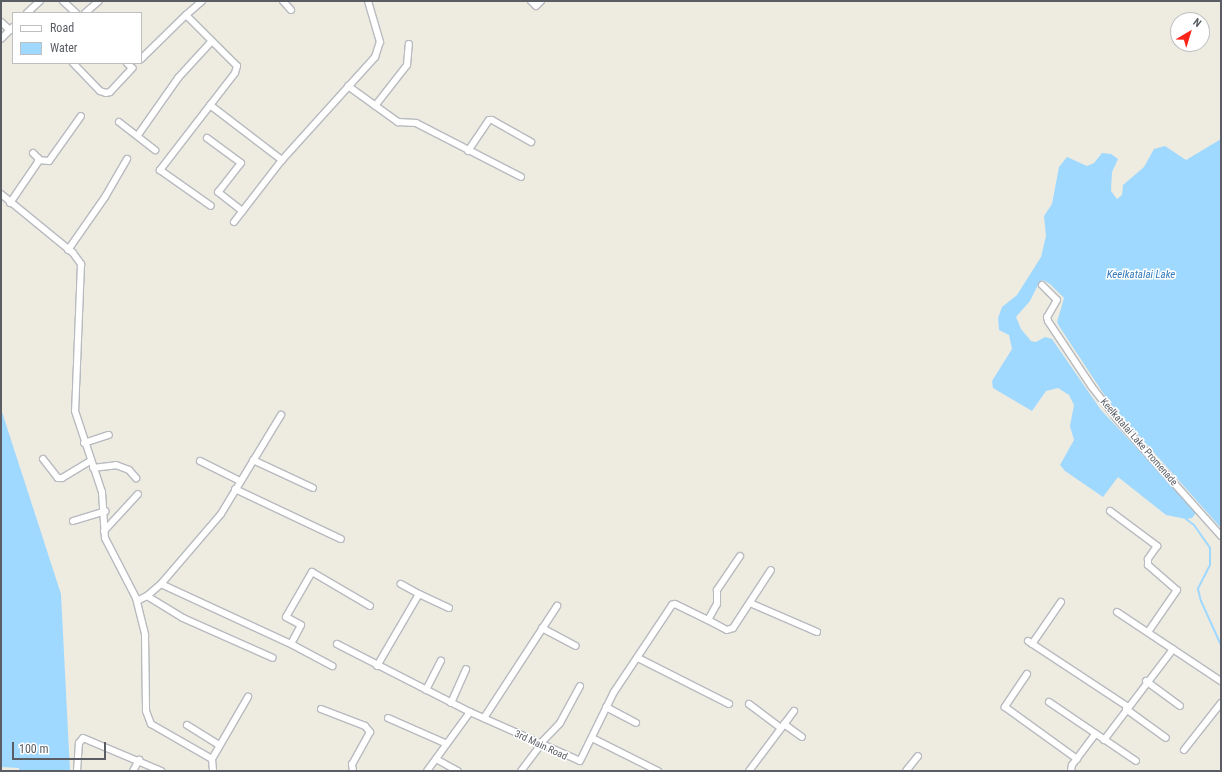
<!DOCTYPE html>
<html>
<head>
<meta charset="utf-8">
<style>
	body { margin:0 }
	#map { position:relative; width:1222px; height:772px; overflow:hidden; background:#eeebe1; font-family:"Roboto Condensed",sans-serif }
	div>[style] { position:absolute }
	.water>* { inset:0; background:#a0d9ff }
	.stream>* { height:2px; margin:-1px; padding:0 1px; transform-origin:1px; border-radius:1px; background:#a0d9ff }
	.roads { filter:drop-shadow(1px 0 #b7babf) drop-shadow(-1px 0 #b7babf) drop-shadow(0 1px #b7babf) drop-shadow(0 -1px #b7babf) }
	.minor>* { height:6px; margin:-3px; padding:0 3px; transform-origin:3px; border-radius:3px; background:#fff }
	span { translate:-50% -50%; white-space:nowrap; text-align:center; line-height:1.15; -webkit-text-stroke:3px #fff; paint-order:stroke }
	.street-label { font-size:10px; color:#5a5e64 }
	.water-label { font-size:11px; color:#337abc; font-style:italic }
	.frame { position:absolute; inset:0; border:2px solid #5a5e64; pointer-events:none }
	.legend { position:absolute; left:12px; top:12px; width:130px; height:52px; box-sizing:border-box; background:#fff; border:1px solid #bdbfc1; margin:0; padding:5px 7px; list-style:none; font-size:12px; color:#5a5e64 }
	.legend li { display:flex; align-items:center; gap:8px; height:20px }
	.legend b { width:20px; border:1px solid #bdbfc1 }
	.north { position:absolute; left:1170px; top:12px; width:40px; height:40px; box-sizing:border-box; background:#fff; border:1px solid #bdbfc1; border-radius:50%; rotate:38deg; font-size:11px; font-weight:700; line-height:16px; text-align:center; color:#5a5e64 }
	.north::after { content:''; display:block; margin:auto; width:14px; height:18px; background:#fb241a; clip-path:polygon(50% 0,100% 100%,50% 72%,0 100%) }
	.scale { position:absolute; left:12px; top:742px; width:94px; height:18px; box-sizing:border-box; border:2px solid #5a5e64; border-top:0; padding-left:5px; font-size:12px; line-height:14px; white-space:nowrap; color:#5a5e64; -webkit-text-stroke:3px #fff; paint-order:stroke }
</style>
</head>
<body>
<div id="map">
	<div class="water">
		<i style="clip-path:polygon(1221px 139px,1221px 528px,1109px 402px,1059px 326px,1057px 322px,1064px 298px,1050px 284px,1043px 280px,1039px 283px,1030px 301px,1016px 317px,1021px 329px,1031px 341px,1036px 342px,1045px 337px,1052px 339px,1101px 410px,1186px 500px,1196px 513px,1192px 518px,1186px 519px,1166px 515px,1118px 477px,1103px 497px,1065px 471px,1060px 465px,1074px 440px,1070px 426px,1074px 405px,1069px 395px,1058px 388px,1046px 391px,1032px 411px,993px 388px,992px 381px,1012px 349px,1009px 335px,999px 330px,998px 318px,1002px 307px,1017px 295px,1041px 257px,1046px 236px,1044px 216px,1052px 204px,1059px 167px,1067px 157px,1087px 166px,1094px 163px,1102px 153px,1111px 154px,1118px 159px,1112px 172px,1111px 191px,1117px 199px,1122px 195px,1123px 185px,1144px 167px,1154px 149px,1165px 146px,1186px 160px)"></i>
		<i style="clip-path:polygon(1px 409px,61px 594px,70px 771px,19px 771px,19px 768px,1px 767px)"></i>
	</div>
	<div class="stream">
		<i style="left:1186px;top:519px;width:10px;rotate:37deg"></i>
		<i style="left:1194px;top:525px;width:28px;rotate:55deg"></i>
		<i style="left:1210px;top:548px;width:17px;rotate:90deg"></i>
		<i style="left:1210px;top:565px;width:27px;rotate:117deg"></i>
		<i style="left:1198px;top:589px;width:12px;rotate:76deg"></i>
		<i style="left:1201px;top:601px;width:48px;rotate:65.6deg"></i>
	</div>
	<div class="roads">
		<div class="minor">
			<i style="left:63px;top:1px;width:18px;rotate:43deg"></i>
			<i style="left:283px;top:1px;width:12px;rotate:48deg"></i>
			<i style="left:531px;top:1px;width:7px;rotate:45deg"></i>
			<i style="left:536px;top:6px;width:7px;rotate:-45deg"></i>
			<i style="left:27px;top:13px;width:18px;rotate:-43deg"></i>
			<i style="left:85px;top:13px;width:18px;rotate:-41deg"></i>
			<i style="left:186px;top:15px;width:21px;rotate:-41deg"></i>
			<i style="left:1px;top:22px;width:12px;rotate:42deg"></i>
			<i style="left:1px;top:39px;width:17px;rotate:-45deg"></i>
			<i style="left:141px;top:59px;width:63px;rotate:-44.4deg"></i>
			<i style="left:186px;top:15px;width:72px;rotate:45deg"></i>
			<i style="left:237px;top:66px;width:7px;rotate:106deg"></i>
			<i style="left:235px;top:73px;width:123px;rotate:127.7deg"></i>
			<i style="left:160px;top:170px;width:62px;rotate:35.2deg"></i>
			<i style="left:73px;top:63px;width:39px;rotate:46deg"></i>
			<i style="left:100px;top:91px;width:6px;rotate:18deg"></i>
			<i style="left:106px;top:93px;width:4px;rotate:-14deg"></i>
			<i style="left:110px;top:92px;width:33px;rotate:-47deg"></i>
			<i style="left:132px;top:68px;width:7px;rotate:-135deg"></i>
			<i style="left:348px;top:86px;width:62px;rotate:35.8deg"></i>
			<i style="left:398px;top:122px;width:18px;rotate:3deg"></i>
			<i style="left:416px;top:123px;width:118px;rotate:27.2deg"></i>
			<i style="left:210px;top:105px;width:91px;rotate:37.4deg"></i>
			<i style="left:375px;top:106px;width:52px;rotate:-52deg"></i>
			<i style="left:407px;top:65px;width:21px;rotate:-85deg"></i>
			<i style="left:119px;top:122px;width:46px;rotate:37.9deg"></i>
			<i style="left:138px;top:135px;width:70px;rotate:-54.9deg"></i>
			<i style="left:178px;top:78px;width:49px;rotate:-47.5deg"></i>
			<i style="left:207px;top:138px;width:42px;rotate:36.3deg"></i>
			<i style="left:241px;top:163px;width:37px;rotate:128deg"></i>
			<i style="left:218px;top:192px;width:31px;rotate:38deg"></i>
			<i style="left:468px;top:151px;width:37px;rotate:-56deg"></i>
			<i style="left:489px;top:120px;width:3px"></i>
			<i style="left:492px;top:120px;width:45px;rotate:29.4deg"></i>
			<i style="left:38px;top:160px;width:11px;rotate:5deg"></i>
			<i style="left:49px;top:161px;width:55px;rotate:-54.6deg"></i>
			<i style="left:1px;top:194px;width:93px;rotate:39.3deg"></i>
			<i style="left:73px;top:253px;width:14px;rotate:54deg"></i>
			<i style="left:81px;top:264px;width:147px;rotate:92.3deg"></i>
			<i style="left:75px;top:411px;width:85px;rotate:71.6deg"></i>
			<i style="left:102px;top:492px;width:46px;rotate:86.3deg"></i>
			<i style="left:105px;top:538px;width:68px;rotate:62.7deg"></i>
			<i style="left:136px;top:598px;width:38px;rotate:76deg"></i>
			<i style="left:145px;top:635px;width:76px;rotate:89.2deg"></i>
			<i style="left:146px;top:711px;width:14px;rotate:69deg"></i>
			<i style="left:151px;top:724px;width:70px;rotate:29.8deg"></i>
			<i style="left:212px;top:759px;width:12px;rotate:85deg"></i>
			<i style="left:10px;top:203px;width:50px;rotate:-55.7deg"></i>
			<i style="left:38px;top:162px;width:4px;rotate:-90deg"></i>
			<i style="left:38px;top:158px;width:7px;rotate:-135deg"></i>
			<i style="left:234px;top:222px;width:78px;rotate:-52.3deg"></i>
			<i style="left:282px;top:160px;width:139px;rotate:-47.9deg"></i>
			<i style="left:375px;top:57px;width:16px;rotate:-72deg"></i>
			<i style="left:380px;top:42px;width:43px;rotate:-106.3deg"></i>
			<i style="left:68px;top:250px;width:65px;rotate:-55.1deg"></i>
			<i style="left:105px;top:197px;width:44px;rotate:-59.9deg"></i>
			<i style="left:1042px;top:285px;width:21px;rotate:45deg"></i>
			<i style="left:1057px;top:300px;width:20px;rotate:120deg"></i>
			<i style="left:1047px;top:317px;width:4px;rotate:76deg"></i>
			<i style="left:1048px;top:321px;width:79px;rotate:56.3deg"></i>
			<i style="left:1092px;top:387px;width:39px;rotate:52deg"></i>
			<i style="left:1116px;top:418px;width:158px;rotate:48.3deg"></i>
			<i style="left:84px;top:443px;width:26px;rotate:-18deg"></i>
			<i style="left:43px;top:459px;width:24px;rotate:52deg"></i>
			<i style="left:58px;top:478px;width:4px"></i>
			<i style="left:62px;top:478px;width:33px;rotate:-31deg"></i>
			<i style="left:253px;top:460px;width:66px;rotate:25deg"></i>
			<i style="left:200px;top:461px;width:45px;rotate:26.6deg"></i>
			<i style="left:93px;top:468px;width:23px;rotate:-7deg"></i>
			<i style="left:116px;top:465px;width:14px;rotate:21deg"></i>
			<i style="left:129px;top:470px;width:11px;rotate:49deg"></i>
			<i style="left:235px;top:489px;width:117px;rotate:25.3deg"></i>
			<i style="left:1110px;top:511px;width:59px;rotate:36.7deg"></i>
			<i style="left:1157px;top:546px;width:16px;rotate:125deg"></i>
			<i style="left:1148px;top:559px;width:6px;rotate:90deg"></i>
			<i style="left:1148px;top:565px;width:38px;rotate:41deg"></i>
			<i style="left:1177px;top:590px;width:51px;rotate:124.6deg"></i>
			<i style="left:73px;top:521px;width:34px;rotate:-17deg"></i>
			<i style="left:104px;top:531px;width:50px;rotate:-47.4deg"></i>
			<i style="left:161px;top:584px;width:143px;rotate:24.8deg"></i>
			<i style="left:291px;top:644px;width:47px;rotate:28.2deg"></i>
			<i style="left:419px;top:594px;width:33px;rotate:25deg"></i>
			<i style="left:147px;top:596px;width:42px;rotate:31.4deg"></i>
			<i style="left:183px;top:618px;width:98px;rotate:24deg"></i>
			<i style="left:137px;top:601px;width:11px;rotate:-27deg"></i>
			<i style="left:147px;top:596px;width:18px;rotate:-41deg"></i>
			<i style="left:161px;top:584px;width:92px;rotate:-49.4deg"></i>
			<i style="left:221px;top:514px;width:116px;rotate:-58.8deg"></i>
			<i style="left:750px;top:603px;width:73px;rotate:23.4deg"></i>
			<i style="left:1117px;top:612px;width:125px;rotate:33.6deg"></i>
			<i style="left:708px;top:620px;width:21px;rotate:28deg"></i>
			<i style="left:727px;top:630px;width:6px;rotate:-18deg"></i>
			<i style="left:733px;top:628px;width:69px;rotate:-56.8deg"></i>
			<i style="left:542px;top:628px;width:38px;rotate:28deg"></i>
			<i style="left:1028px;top:641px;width:120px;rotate:33.4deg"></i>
			<i style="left:291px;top:644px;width:21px;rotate:-62deg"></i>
			<i style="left:301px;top:625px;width:17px;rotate:-152deg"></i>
			<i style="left:286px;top:617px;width:52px;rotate:-60deg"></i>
			<i style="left:312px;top:572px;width:67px;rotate:30.4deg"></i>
			<i style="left:337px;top:644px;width:149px;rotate:27.1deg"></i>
			<i style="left:470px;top:712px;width:120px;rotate:24deg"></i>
			<i style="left:580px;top:761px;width:77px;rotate:-63.8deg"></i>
			<i style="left:614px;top:692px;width:105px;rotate:-56.3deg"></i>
			<i style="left:672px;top:605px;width:3px;rotate:-18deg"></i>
			<i style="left:675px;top:604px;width:37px;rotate:26deg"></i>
			<i style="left:708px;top:620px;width:18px;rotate:-61deg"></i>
			<i style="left:717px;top:604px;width:14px;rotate:-90deg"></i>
			<i style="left:717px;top:590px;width:41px;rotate:-55.9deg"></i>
			<i style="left:1032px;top:644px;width:51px;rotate:-55.4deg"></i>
			<i style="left:638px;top:658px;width:102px;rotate:26.8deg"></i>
			<i style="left:377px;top:666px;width:83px;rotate:-59.7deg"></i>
			<i style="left:419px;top:594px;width:21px;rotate:-151deg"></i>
			<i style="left:1027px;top:674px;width:40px;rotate:124deg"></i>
			<i style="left:1005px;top:707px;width:89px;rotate:35.8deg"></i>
			<i style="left:1146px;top:681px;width:42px;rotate:36.3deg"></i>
			<i style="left:426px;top:690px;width:33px;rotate:-63deg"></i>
			<i style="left:1049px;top:702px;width:105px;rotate:34.1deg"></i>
			<i style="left:451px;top:703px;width:37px;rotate:-66deg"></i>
			<i style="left:749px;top:704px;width:40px;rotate:37deg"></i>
			<i style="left:606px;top:707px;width:34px;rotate:28deg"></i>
			<i style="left:321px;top:709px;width:47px;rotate:21.1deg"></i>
			<i style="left:365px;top:726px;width:8px;rotate:50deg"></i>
			<i style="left:370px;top:732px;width:37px;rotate:119deg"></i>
			<i style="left:352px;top:764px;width:7px;rotate:82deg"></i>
			<i style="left:1126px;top:709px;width:49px;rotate:35.9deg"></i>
			<i style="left:388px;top:718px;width:64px;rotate:23.8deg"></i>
			<i style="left:484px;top:718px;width:134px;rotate:-56.9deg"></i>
			<i style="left:784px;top:724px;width:22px;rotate:36deg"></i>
			<i style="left:187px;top:725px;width:38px;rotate:32deg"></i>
			<i style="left:592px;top:738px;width:74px;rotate:26.6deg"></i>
			<i style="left:1104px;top:740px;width:114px;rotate:-52.8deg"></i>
			<i style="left:539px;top:745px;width:30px;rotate:-46deg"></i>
			<i style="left:560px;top:723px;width:42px;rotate:-61.6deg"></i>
			<i style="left:1184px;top:750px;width:60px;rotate:-51.8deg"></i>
			<i style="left:212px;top:759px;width:72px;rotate:-59.9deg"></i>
			<i style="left:436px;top:759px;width:25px;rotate:29deg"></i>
			<i style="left:77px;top:771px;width:28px;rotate:-86deg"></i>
			<i style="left:79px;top:743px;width:6px;rotate:-51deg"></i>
			<i style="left:83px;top:738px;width:85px;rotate:22.9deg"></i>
			<i style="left:133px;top:771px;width:13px;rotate:-61deg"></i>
			<i style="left:427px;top:771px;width:73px;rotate:-53.9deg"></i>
			<i style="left:521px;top:771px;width:31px;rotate:-53deg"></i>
			<i style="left:749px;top:771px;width:75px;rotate:-53.1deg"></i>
			<i style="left:906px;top:771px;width:19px;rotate:-51deg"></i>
			<i style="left:1071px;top:771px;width:6px;rotate:-81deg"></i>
			<i style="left:1072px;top:765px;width:38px;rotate:-53deg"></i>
		</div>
	</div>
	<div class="street-label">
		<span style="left:1139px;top:442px;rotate:49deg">Keelkatalai Lake Promenade</span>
		<span style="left:541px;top:745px;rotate:25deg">3rd Main Road</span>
	</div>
	<div class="water-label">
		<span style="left:1141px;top:275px">Keelkatalai Lake</span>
	</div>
	<div class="frame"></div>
	<ul class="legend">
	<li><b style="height:5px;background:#fff"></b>Road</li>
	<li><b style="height:11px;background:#a0d9ff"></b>Water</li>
	</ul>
	<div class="north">N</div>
	<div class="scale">100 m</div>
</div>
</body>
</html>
